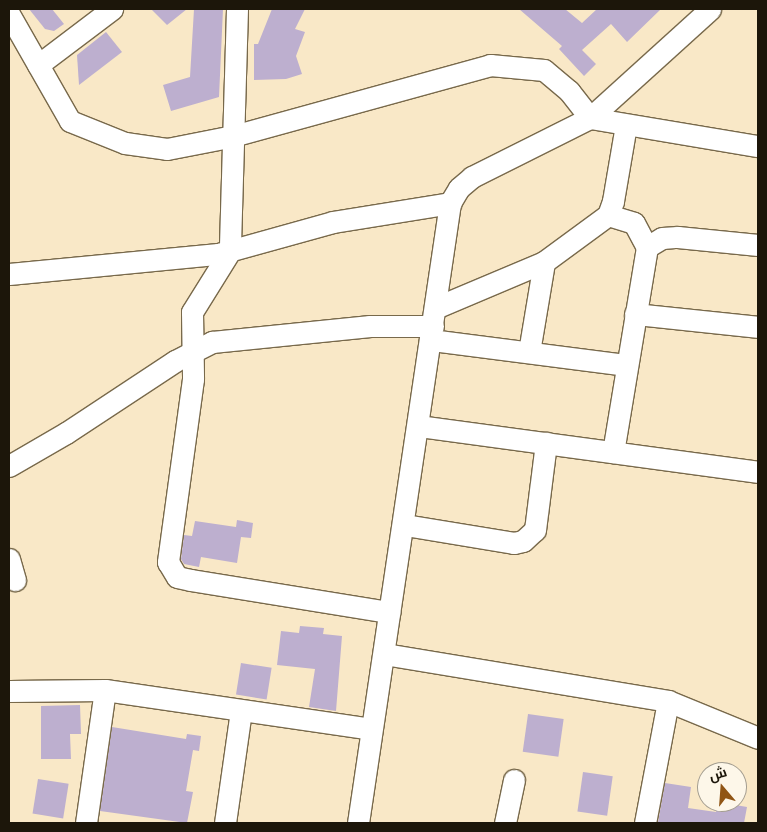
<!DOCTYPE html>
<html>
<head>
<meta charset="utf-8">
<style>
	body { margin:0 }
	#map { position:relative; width:767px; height:832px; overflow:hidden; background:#f9e8c7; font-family:Inter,Cairo,sans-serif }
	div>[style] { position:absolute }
	.building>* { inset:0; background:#bdafcf; transform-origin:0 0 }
	.roads { filter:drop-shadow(1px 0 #78694b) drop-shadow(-1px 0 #78694b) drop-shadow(0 1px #78694b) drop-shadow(0 -1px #78694b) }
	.minor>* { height:21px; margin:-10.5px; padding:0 10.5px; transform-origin:10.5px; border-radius:10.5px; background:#fff }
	span { translate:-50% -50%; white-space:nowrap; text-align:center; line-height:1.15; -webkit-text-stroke:4px #fdf7e9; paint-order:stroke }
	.frame { position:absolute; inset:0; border:10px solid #1c160a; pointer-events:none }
	.north { position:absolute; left:697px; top:762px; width:50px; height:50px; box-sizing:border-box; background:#fdf7e9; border:1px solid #a39d90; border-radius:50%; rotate:342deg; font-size:14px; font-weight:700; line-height:20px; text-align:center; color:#1c160a }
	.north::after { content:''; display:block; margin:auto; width:18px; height:22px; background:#905514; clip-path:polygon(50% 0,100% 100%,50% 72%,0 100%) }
</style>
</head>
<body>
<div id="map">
	<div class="building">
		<i style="clip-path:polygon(29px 9px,52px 9px,64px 24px,54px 31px,45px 29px)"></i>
		<i style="clip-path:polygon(151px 9px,187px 9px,167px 25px)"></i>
		<i style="clip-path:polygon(194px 9px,223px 9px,219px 97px,171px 111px,163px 85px,190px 77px)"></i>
		<i style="clip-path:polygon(272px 9px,305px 9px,295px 29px,305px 32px,296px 56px,302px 74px,286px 79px,254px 80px,254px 44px,258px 44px)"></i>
		<i style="clip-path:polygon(519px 9px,565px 9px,582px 23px,597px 9px,661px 9px,627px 42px,611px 24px,582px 50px,596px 64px,584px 76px,559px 49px,562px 46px)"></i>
		<i style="clip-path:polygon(106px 32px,122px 52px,79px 85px,77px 55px)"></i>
		<i style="clip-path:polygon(237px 520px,253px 523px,251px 538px,241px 537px,237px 563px,201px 557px,199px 567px,184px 564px,181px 559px,184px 535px,192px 536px,195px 521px,236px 527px)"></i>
		<i style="clip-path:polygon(300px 626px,324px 628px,323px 634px,342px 636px,336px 711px,309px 707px,315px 669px,277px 665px,281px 631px,299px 633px)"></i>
		<i style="left:241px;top:663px;width:31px;height:32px;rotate:9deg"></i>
		<i style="clip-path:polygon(80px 705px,81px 734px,70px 734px,71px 759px,41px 759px,41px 706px)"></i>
		<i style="left:528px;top:714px;width:36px;height:38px;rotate:8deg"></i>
		<i style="clip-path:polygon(112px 727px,186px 739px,187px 734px,201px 736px,199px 751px,193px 750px,186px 791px,193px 792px,187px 823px,100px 811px)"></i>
		<i style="left:583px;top:772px;width:30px;height:40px;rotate:8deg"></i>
		<i style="left:38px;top:779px;width:31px;height:35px;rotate:9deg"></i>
		<i style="clip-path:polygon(665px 783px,691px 787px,688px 808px,716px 812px,718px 802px,747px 807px,744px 823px,658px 822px)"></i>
	</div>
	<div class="roads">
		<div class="minor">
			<i style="left:237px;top:9px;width:242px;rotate:91.7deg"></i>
			<i style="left:230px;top:251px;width:72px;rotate:121.9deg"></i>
			<i style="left:192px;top:312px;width:67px;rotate:89.1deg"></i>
			<i style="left:193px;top:379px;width:185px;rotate:97.8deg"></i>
			<i style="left:168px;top:562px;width:17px;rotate:59deg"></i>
			<i style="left:177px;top:577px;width:14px;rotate:12deg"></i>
			<i style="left:191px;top:580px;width:201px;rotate:9.2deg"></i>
			<i style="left:9px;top:14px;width:123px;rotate:60.3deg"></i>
			<i style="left:70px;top:121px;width:59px;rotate:21.8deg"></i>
			<i style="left:125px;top:143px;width:42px;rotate:8.1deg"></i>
			<i style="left:167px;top:149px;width:67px;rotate:-11.1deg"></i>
			<i style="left:233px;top:136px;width:267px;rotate:-15.4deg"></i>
			<i style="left:490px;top:65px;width:54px;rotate:5.3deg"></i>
			<i style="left:544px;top:70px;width:33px;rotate:40deg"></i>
			<i style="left:569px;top:91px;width:34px;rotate:52deg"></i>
			<i style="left:590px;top:118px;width:170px;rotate:9.5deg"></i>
			<i style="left:38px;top:65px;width:93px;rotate:-37.1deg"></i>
			<i style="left:608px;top:215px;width:27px;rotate:17deg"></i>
			<i style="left:634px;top:223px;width:27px;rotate:62deg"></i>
			<i style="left:647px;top:247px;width:208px;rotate:99.4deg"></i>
			<i style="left:647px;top:247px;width:17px;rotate:-31deg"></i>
			<i style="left:662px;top:238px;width:16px;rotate:-4deg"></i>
			<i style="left:678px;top:237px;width:80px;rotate:5.7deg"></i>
			<i style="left:9px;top:274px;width:210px;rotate:-5.5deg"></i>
			<i style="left:218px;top:254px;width:119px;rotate:-15.5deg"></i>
			<i style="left:333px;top:222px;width:119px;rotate:-9.2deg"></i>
			<i style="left:435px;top:308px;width:118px;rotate:-22.9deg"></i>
			<i style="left:544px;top:262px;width:79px;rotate:-36.3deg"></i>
			<i style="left:608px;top:215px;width:15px;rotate:-70deg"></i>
			<i style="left:613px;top:201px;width:77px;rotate:-80.3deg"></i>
			<i style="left:635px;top:314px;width:124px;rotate:6deg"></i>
			<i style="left:431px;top:340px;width:197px;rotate:7.3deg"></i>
			<i style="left:529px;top:352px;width:91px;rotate:-80.5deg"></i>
			<i style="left:419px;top:426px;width:342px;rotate:7.7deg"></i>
			<i style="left:9px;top:466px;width:66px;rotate:-30.1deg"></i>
			<i style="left:66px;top:433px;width:131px;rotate:-33.4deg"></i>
			<i style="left:175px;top:361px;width:42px;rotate:-27.2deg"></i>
			<i style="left:212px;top:342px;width:159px;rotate:-5.8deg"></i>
			<i style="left:370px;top:326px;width:63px"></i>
			<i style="left:405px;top:525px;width:110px;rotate:9.4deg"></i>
			<i style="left:514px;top:543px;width:9px;rotate:-13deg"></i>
			<i style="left:523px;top:541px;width:16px;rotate:-43deg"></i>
			<i style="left:535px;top:530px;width:88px;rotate:-82.8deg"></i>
			<i style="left:9px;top:559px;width:22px;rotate:74deg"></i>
			<i style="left:385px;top:654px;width:287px;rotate:9.4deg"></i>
			<i style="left:668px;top:701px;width:97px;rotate:22.3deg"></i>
			<i style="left:9px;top:691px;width:96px;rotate:-0.6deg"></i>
			<i style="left:105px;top:690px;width:269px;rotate:8.3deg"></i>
			<i style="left:86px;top:823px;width:134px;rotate:-81.9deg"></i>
			<i style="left:225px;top:823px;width:113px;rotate:-81.9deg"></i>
			<i style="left:358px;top:823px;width:627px;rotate:-81.56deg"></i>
			<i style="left:450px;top:203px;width:17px;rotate:-59deg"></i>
			<i style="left:459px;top:188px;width:17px;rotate:-40deg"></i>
			<i style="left:472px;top:177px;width:132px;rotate:-26.6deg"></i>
			<i style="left:590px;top:118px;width:162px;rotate:-42.2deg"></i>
			<i style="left:505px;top:823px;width:44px;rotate:-78.2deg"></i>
			<i style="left:645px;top:823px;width:124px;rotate:-79.3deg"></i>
		</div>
	</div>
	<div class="frame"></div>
	<div class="north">ش</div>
</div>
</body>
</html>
